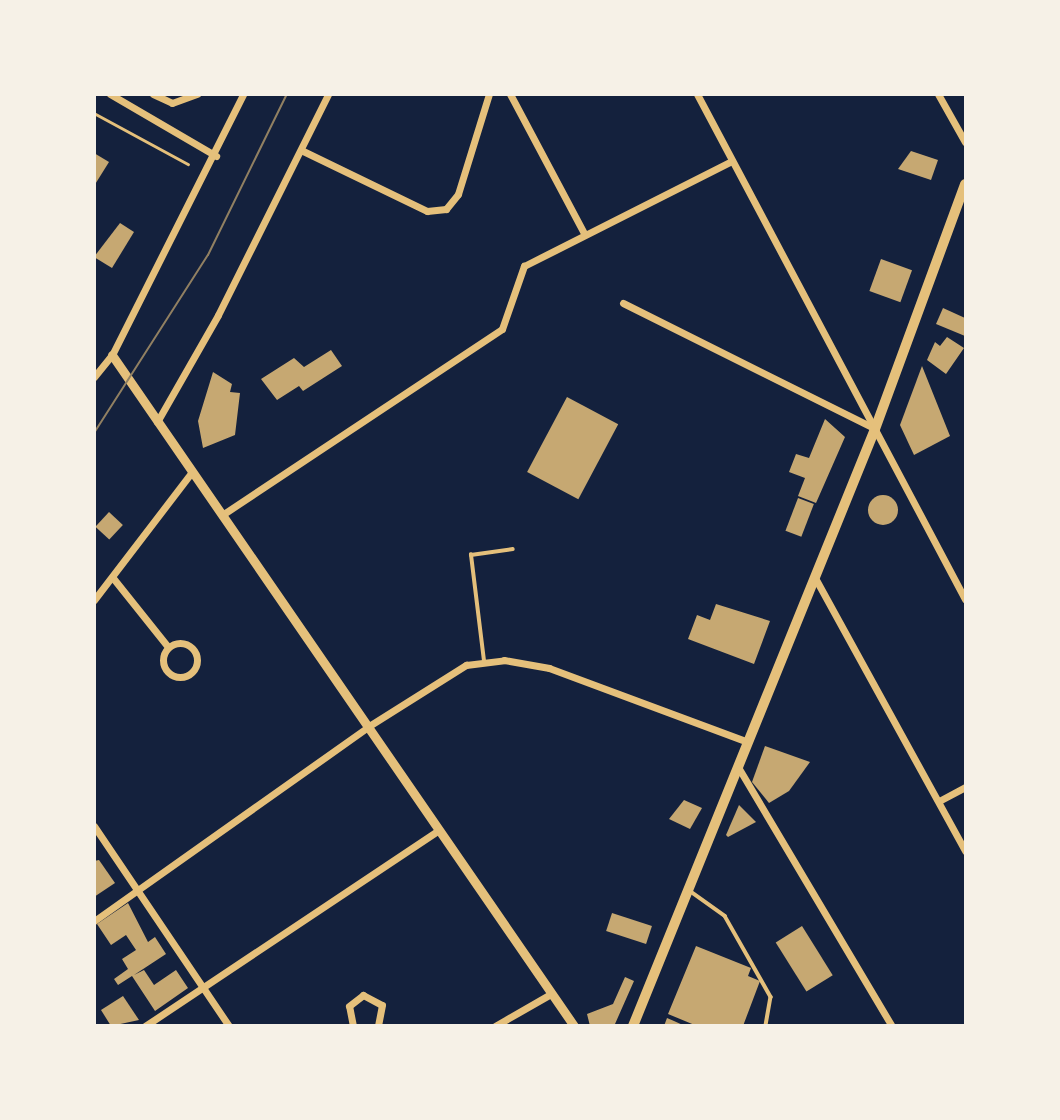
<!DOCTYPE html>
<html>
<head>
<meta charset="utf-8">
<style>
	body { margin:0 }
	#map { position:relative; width:1060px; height:1120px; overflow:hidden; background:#14213d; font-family:"Alegreya Sans",sans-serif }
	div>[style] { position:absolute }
	.building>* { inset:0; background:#c6a872; transform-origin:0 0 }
	.round { border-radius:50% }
	.path>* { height:2.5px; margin:-1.25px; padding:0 1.25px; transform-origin:1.25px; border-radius:1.25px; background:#e5c07b }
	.service>* { height:3.5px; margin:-1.75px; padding:0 1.75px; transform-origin:1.75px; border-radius:1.75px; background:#e5c07b }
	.minor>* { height:7px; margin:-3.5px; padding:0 3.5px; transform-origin:3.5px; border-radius:3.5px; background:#e5c07b }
	.minor>.ring { margin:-3.5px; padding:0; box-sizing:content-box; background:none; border:7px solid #e5c07b; border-radius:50% }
	.tertiary>* { height:9px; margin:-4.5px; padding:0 4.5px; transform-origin:4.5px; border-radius:4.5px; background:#e5c07b }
	.primary>* { height:10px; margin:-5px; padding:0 5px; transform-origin:5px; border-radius:5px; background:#e5c07b }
	.tram>* { height:2px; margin:-1px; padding:0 1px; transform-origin:1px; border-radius:1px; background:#918062 }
	span { translate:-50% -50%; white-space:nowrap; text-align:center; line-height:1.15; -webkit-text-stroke:7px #f6f1e7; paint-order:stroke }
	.frame { position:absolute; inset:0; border:96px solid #f6f1e7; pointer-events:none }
</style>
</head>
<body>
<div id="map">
	<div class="building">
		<i style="clip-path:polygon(911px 151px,938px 160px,931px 180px,898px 169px)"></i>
		<i style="clip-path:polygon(94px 153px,109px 162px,94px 186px)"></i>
		<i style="clip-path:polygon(120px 223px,134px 232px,112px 268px,94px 257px)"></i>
		<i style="left:881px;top:259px;width:33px;height:34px;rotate:20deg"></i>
		<i style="clip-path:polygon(943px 308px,965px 318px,965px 336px,936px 324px)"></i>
		<i style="clip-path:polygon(947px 337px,964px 348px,946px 374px,927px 360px,935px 342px,940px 346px)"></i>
		<i style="clip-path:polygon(331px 350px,342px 366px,303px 391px,299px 386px,277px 400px,261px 379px,294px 358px,304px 367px)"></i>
		<i style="clip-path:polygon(922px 366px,950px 436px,914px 455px,900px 425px)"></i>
		<i style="clip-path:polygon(213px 372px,232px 384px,230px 392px,240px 393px,235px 435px,203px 448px,198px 421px)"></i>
		<i style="left:567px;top:397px;width:58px;height:85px;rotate:28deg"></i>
		<i style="clip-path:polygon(825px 419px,845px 437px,816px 503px,798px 496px,805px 478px,789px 472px,796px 454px,809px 458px)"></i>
		<i class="round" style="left:868px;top:495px;width:30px;height:30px"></i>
		<i style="left:798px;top:498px;width:17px;height:35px;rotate:21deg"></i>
		<i style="left:109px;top:512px;width:19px;height:20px;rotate:43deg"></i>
		<i style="clip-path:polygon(716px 604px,770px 621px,754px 664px,688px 639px,697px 615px,710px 620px)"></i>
		<i style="clip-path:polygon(765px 746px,810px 762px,789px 791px,769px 803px,752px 782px)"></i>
		<i style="clip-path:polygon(684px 800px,702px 808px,690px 829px,669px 819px)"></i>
		<i style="clip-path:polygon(739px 805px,756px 822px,728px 837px,726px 835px)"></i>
		<i style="clip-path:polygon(99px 860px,115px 883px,94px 897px,94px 861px)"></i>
		<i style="clip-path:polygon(128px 903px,148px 942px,155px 937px,166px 954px,134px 975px,144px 970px,154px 985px,176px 970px,188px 988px,155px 1011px,132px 976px,118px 985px,114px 979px,128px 969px,122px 959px,136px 950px,126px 935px,111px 945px,97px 924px)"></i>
		<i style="left:612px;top:913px;width:42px;height:19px;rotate:18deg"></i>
		<i style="left:802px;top:926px;width:58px;height:31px;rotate:58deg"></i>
		<i style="clip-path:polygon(696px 946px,751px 968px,748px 976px,760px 981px,743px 1026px,697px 1026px,668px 1014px)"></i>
		<i style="clip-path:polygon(625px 977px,634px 981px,615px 1024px,590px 1026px,587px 1014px,613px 1004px)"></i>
		<i style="clip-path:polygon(123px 996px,139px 1020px,111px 1026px,101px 1010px)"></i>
		<i style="clip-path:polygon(667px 1018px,674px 1021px,685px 1026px,664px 1026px)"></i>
	</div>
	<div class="path">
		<i style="left:94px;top:113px;width:107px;rotate:28.5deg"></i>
	</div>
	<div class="service">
		<i style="left:484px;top:661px;width:107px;rotate:-97deg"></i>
		<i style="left:471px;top:555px;width:42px;rotate:-8.1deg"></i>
		<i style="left:690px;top:891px;width:43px;rotate:35.5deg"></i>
		<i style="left:725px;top:916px;width:93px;rotate:60.4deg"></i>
		<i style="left:771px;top:997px;width:27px;rotate:100deg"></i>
	</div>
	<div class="minor">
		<i style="left:110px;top:94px;width:123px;rotate:30.3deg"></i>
		<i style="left:153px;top:94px;width:21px;rotate:25deg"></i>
		<i style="left:172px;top:103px;width:27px;rotate:-20deg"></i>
		<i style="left:510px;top:94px;width:157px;rotate:62deg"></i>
		<i style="left:697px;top:94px;width:572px;rotate:62.05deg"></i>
		<i style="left:938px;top:94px;width:55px;rotate:60.6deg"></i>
		<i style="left:303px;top:151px;width:138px;rotate:25.8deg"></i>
		<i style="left:427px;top:211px;width:19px;rotate:-6deg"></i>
		<i style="left:446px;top:209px;width:19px;rotate:-51deg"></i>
		<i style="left:458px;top:194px;width:105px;rotate:-72.8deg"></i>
		<i style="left:623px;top:303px;width:280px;rotate:26.5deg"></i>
		<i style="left:94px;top:377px;width:28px;rotate:-51deg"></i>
		<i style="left:112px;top:355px;width:292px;rotate:-63.3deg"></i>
		<i style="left:157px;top:422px;width:123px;rotate:-60.3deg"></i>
		<i style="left:218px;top:315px;width:247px;rotate:-63.5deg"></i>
		<i style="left:222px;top:515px;width:336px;rotate:-33.6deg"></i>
		<i style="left:502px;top:329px;width:67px;rotate:-70.8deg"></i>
		<i style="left:524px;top:266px;width:233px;rotate:-26.8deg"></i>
		<i style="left:814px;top:576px;width:314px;rotate:61.2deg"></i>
		<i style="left:113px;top:578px;width:88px;rotate:51.4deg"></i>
		<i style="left:94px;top:600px;width:160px;rotate:-52.6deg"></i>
		<i class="ring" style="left:163px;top:643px;width:27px;height:27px"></i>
		<i style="left:738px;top:767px;width:301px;rotate:59.3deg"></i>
		<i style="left:939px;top:801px;width:30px;rotate:-28deg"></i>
		<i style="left:94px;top:826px;width:241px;rotate:56deg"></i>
		<i style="left:94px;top:921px;width:337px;rotate:-35.3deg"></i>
		<i style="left:369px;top:726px;width:115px;rotate:-32.2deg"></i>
		<i style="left:466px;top:665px;width:38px;rotate:-7deg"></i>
		<i style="left:504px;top:660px;width:46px;rotate:10.1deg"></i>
		<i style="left:549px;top:668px;width:212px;rotate:20.4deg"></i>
		<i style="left:145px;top:1026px;width:351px;rotate:-33.7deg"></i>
		<i style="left:353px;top:1026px;width:20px;rotate:-101deg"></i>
		<i style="left:349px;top:1006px;width:18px;rotate:-38deg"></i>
		<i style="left:363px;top:995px;width:21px;rotate:28deg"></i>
		<i style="left:382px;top:1005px;width:21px;rotate:101deg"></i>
		<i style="left:495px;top:1026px;width:62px;rotate:-29.9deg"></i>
	</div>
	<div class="tertiary">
		<i style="left:112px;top:355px;width:815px;rotate:55.45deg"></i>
	</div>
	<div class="primary">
		<i style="left:633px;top:1026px;width:644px;rotate:-67.93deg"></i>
		<i style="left:875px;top:429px;width:261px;rotate:-69.8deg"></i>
	</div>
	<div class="tram">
		<i style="left:94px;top:433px;width:211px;rotate:-57.4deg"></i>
		<i style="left:208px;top:255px;width:179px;rotate:-63.9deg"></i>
	</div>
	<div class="frame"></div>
</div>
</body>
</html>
